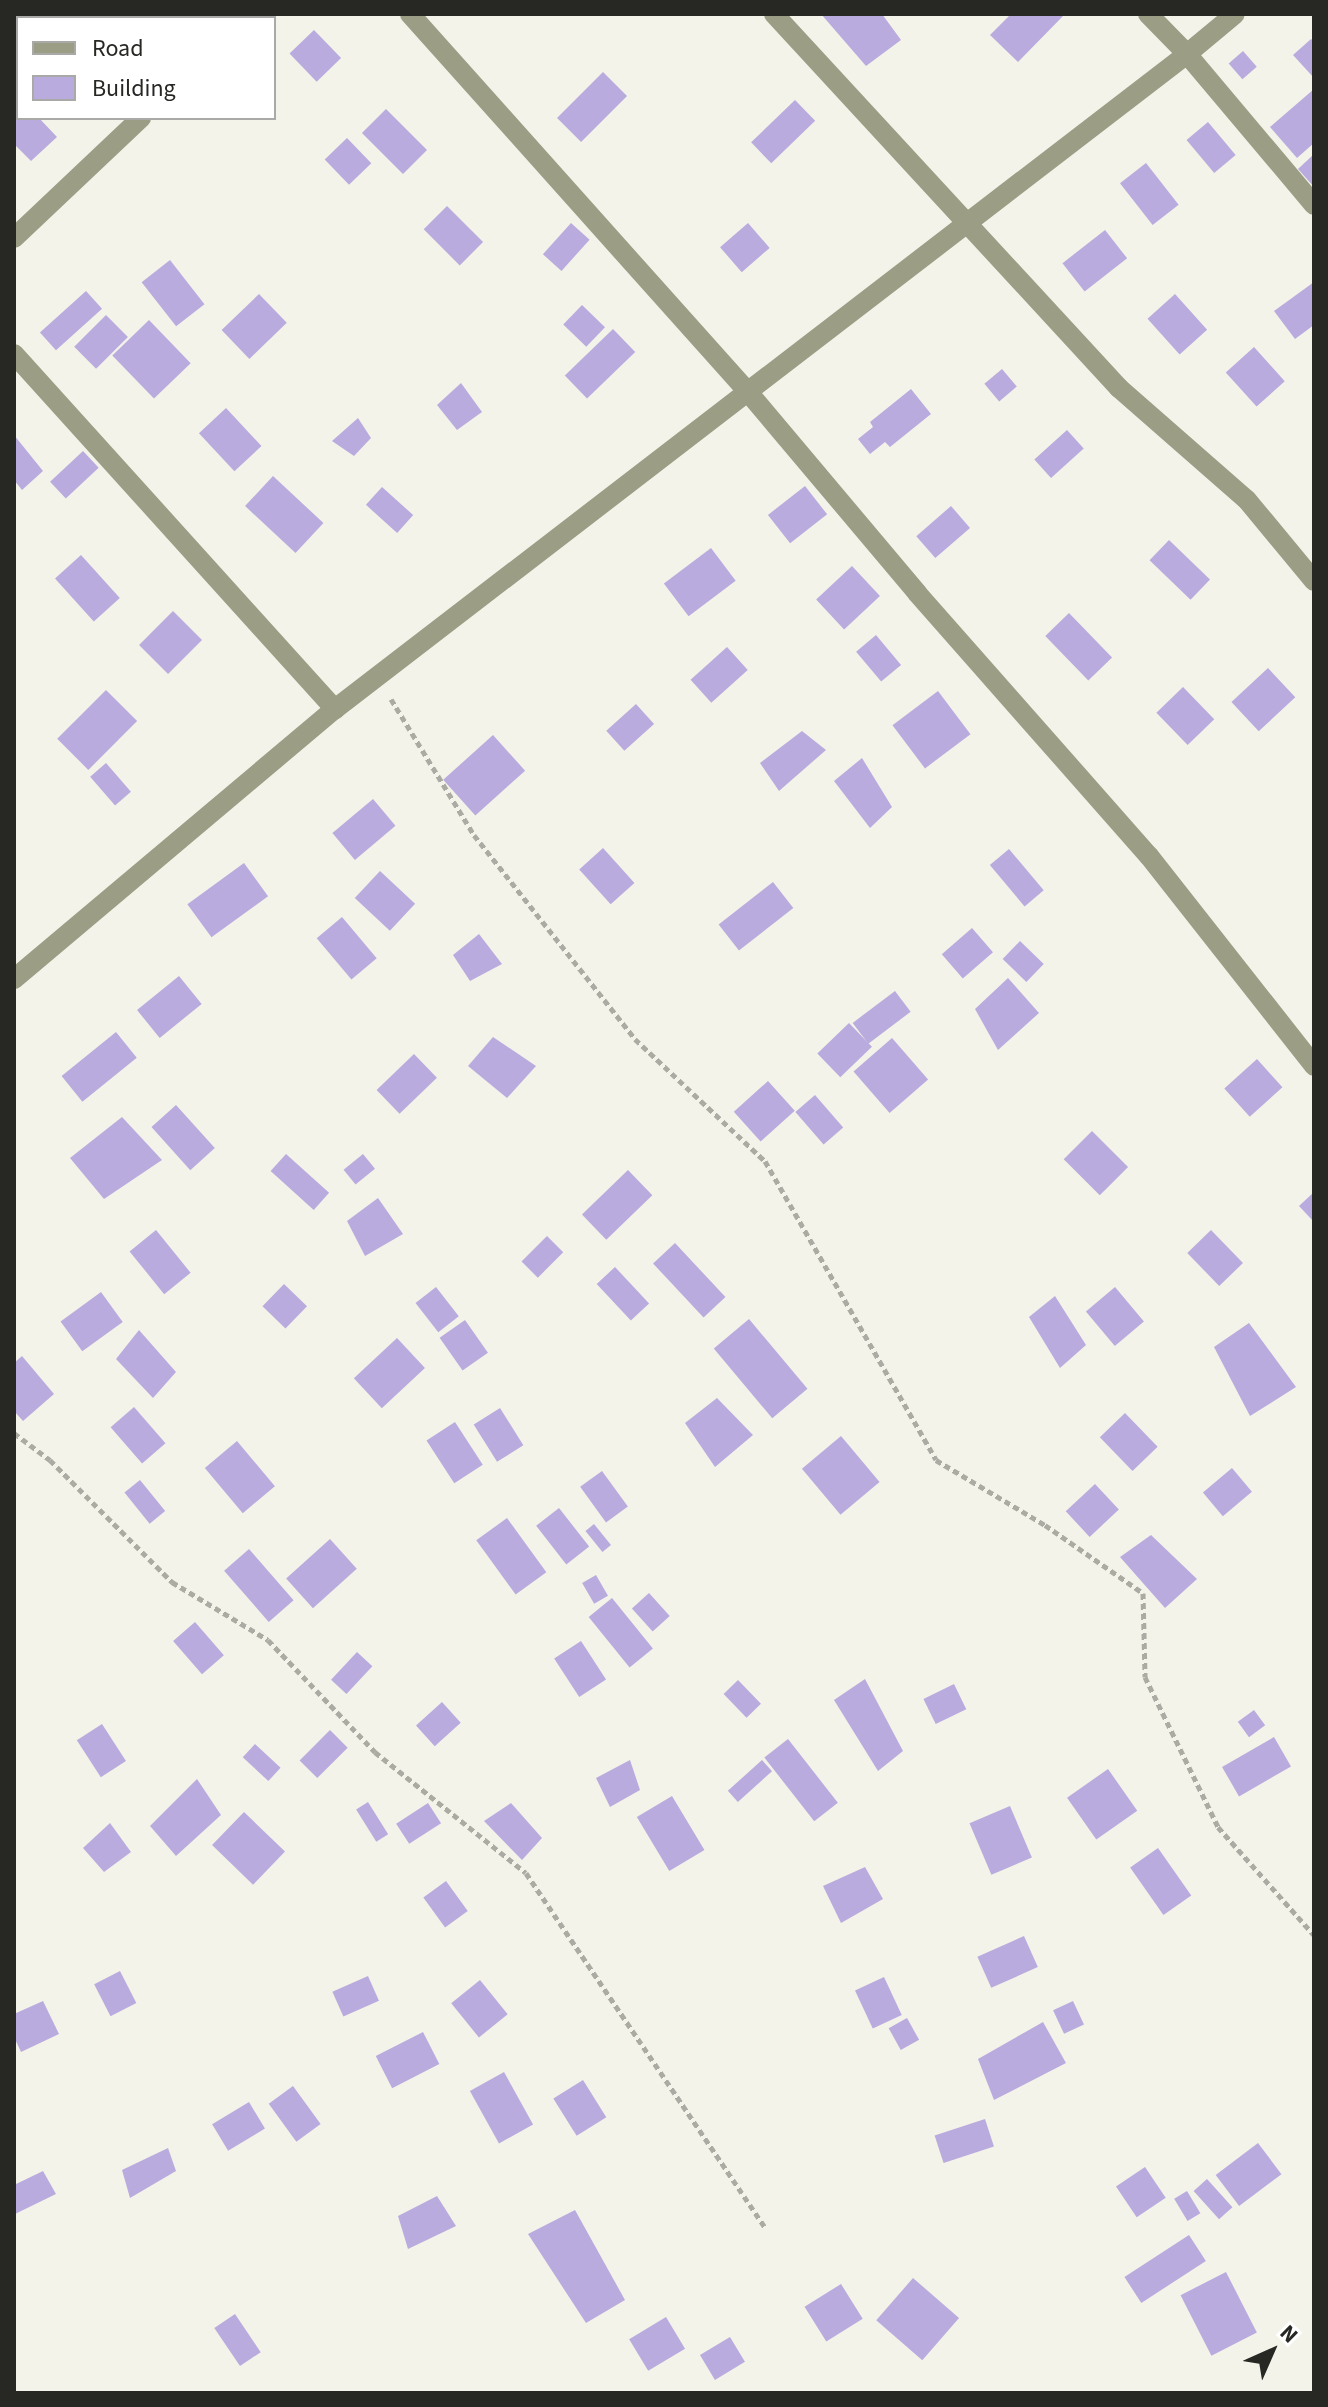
<!DOCTYPE html>
<html>
<head>
<meta charset="utf-8">
<style>
	body { margin:0 }
	#map { position:relative; width:1328px; height:2407px; overflow:hidden; background:#f3f3e9; font-family:"Source Sans 3",sans-serif }
	div>[style] { position:absolute }
	.building>* { inset:0; background:#baabdf; transform-origin:0 0 }
	.path>* { height:5px; margin-top:-2.5px; transform-origin:0; background:repeating-linear-gradient(90deg,#ababa3 0 6px,transparent 0 10px) }
	.minor>* { height:20px; margin:-10px; padding:0 10px; transform-origin:10px; border-radius:10px; background:#9b9d85 }
	span { translate:-50% -50%; white-space:nowrap; text-align:center; line-height:1.15; -webkit-text-stroke:8px #fff; paint-order:stroke }
	.frame { position:absolute; inset:0; border:16px solid #272824; pointer-events:none }
	.legend { position:absolute; left:16px; top:16px; width:260px; height:104px; box-sizing:border-box; background:#fff; border:2px solid #a9a9a7; margin:0; padding:10px 14px; list-style:none; font-size:24px; color:#272824 }
	.legend li { display:flex; align-items:center; gap:16px; height:40px }
	.legend b { width:40px; border:2px solid #a9a9a7 }
	.north { position:absolute; left:1232px; top:2311px; width:80px; height:80px; -webkit-text-stroke:6px #fff; paint-order:stroke; rotate:45deg; font-size:22px; font-weight:700; line-height:32px; text-align:center; color:#272824 }
	.north::after { content:''; display:block; margin:auto; width:28px; height:36px; background:#272824; clip-path:polygon(50% 0,100% 100%,50% 72%,0 100%) }
</style>
</head>
<body>
<div id="map">
	<div class="building">
		<i style="clip-path:polygon(821px 14px,882px 14px,901px 40px,866px 66px)"></i>
		<i style="clip-path:polygon(1011px 14px,1065px 14px,1018px 62px,990px 35px)"></i>
		<i style="clip-path:polygon(18px 29px,18px 58px,14px 61px,14px 33px)"></i>
		<i style="left:314px;top:30px;width:39px;height:34px;rotate:46deg"></i>
		<i style="clip-path:polygon(1311px 39px,1314px 42px,1314px 78px,1293px 55px)"></i>
		<i style="left:1243px;top:51px;width:21px;height:19px;rotate:49deg"></i>
		<i style="left:603px;top:72px;width:34px;height:65px;rotate:45deg"></i>
		<i style="clip-path:polygon(1314px 89px,1314px 143px,1297px 158px,1270px 127px)"></i>
		<i style="left:795px;top:100px;width:29px;height:61px;rotate:46deg"></i>
		<i style="left:386px;top:109px;width:58px;height:34px;rotate:45deg"></i>
		<i style="clip-path:polygon(18px 112px,18px 118px,39px 118px,57px 137px,31px 161px,14px 144px,14px 116px)"></i>
		<i style="left:1208px;top:122px;width:43px;height:28px;rotate:50deg"></i>
		<i style="left:347px;top:138px;width:35px;height:31px;rotate:46deg"></i>
		<i style="clip-path:polygon(1314px 154px,1314px 187px,1298px 169px)"></i>
		<i style="left:1146px;top:163px;width:53px;height:33px;rotate:52deg"></i>
		<i style="left:447px;top:206px;width:51px;height:33px;rotate:45deg"></i>
		<i style="left:571px;top:223px;width:25px;height:42px;rotate:42deg"></i>
		<i style="left:748px;top:223px;width:33px;height:37px;rotate:49deg"></i>
		<i style="left:1105px;top:230px;width:36px;height:54px;rotate:52deg"></i>
		<i style="left:170px;top:260px;width:56px;height:36px;rotate:52deg"></i>
		<i style="clip-path:polygon(1314px 282px,1314px 325px,1295px 339px,1274px 311px)"></i>
		<i style="left:86px;top:291px;width:24px;height:62px;rotate:48deg"></i>
		<i style="left:259px;top:294px;width:40px;height:52px;rotate:46deg"></i>
		<i style="left:1175px;top:294px;width:48px;height:37px;rotate:48deg"></i>
		<i style="left:582px;top:305px;width:32px;height:27px;rotate:44deg"></i>
		<i style="left:106px;top:315px;width:31px;height:45px;rotate:45deg"></i>
		<i style="left:149px;top:320px;width:60px;height:51px;rotate:46deg"></i>
		<i style="left:613px;top:329px;width:32px;height:67px;rotate:46deg"></i>
		<i style="left:1254px;top:347px;width:46px;height:38px;rotate:48deg"></i>
		<i style="left:1002px;top:369px;width:23px;height:23px;rotate:50deg"></i>
		<i style="clip-path:polygon(461px 383px,482px 412px,457px 430px,437px 405px)"></i>
		<i style="clip-path:polygon(911px 389px,931px 414px,890px 447px,885px 442px,870px 454px,858px 439px,873px 427px,870px 422px)"></i>
		<i style="left:226px;top:408px;width:52px;height:37px;rotate:47deg"></i>
		<i style="clip-path:polygon(358px 418px,371px 438px,354px 456px,332px 441px)"></i>
		<i style="left:1067px;top:430px;width:25px;height:44px;rotate:48deg"></i>
		<i style="clip-path:polygon(14px 435px,43px 471px,22px 490px,14px 480px)"></i>
		<i style="left:83px;top:451px;width:23px;height:45px;rotate:47deg"></i>
		<i style="left:273px;top:476px;width:69px;height:41px;rotate:43deg"></i>
		<i style="left:805px;top:486px;width:36px;height:47px;rotate:52deg"></i>
		<i style="left:382px;top:487px;width:42px;height:24px;rotate:42deg"></i>
		<i style="left:951px;top:506px;width:29px;height:46px;rotate:49deg"></i>
		<i style="left:1169px;top:540px;width:57px;height:28px;rotate:44deg"></i>
		<i style="left:711px;top:548px;width:41px;height:59px;rotate:53deg"></i>
		<i style="left:81px;top:555px;width:58px;height:35px;rotate:48deg"></i>
		<i style="left:852px;top:566px;width:41px;height:49px;rotate:47deg"></i>
		<i style="left:173px;top:611px;width:41px;height:48px;rotate:45deg"></i>
		<i style="left:1069px;top:613px;width:62px;height:33px;rotate:46deg"></i>
		<i style="left:876px;top:635px;width:39px;height:26px;rotate:50deg"></i>
		<i style="left:727px;top:647px;width:31px;height:49px;rotate:48deg"></i>
		<i style="left:1268px;top:668px;width:40px;height:50px;rotate:47deg"></i>
		<i style="left:1183px;top:687px;width:45px;height:37px;rotate:46deg"></i>
		<i style="left:106px;top:690px;width:44px;height:69px;rotate:45deg"></i>
		<i style="left:938px;top:691px;width:54px;height:57px;rotate:53deg"></i>
		<i style="left:636px;top:704px;width:27px;height:40px;rotate:48deg"></i>
		<i style="clip-path:polygon(802px 731px,826px 750px,779px 791px,760px 763px)"></i>
		<i style="left:493px;top:735px;width:48px;height:67px;rotate:48deg"></i>
		<i style="clip-path:polygon(862px 758px,892px 807px,870px 828px,834px 781px)"></i>
		<i style="left:106px;top:763px;width:38px;height:21px;rotate:49deg"></i>
		<i style="left:373px;top:799px;width:35px;height:53px;rotate:50deg"></i>
		<i style="left:603px;top:848px;width:47px;height:32px;rotate:48deg"></i>
		<i style="left:1009px;top:849px;width:54px;height:25px;rotate:50deg"></i>
		<i style="left:244px;top:863px;width:41px;height:70px;rotate:54deg"></i>
		<i style="left:380px;top:871px;width:48px;height:37px;rotate:43deg"></i>
		<i style="left:773px;top:882px;width:33px;height:69px;rotate:52deg"></i>
		<i style="left:342px;top:917px;width:54px;height:33px;rotate:50deg"></i>
		<i style="left:972px;top:928px;width:32px;height:40px;rotate:49deg"></i>
		<i style="clip-path:polygon(479px 934px,502px 964px,470px 981px,453px 955px)"></i>
		<i style="left:1020px;top:941px;width:33px;height:25px;rotate:44deg"></i>
		<i style="left:179px;top:976px;width:36px;height:54px;rotate:51deg"></i>
		<i style="clip-path:polygon(1008px 978px,1039px 1013px,998px 1050px,975px 1009px)"></i>
		<i style="left:895px;top:991px;width:26px;height:53px;rotate:53deg"></i>
		<i style="left:849px;top:1023px;width:33px;height:44px;rotate:46deg"></i>
		<i style="left:116px;top:1032px;width:33px;height:70px;rotate:51deg"></i>
		<i style="clip-path:polygon(493px 1037px,536px 1066px,507px 1098px,468px 1066px)"></i>
		<i style="left:892px;top:1038px;width:55px;height:51px;rotate:49deg"></i>
		<i style="left:414px;top:1054px;width:33px;height:52px;rotate:46deg"></i>
		<i style="left:1257px;top:1059px;width:38px;height:44px;rotate:48deg"></i>
		<i style="left:768px;top:1081px;width:40px;height:46px;rotate:48deg"></i>
		<i style="left:815px;top:1095px;width:43px;height:26px;rotate:49deg"></i>
		<i style="left:176px;top:1105px;width:58px;height:33px;rotate:48deg"></i>
		<i style="clip-path:polygon(122px 1117px,162px 1160px,104px 1199px,70px 1158px)"></i>
		<i style="left:1092px;top:1131px;width:51px;height:40px;rotate:45deg"></i>
		<i style="left:286px;top:1154px;width:58px;height:23px;rotate:42deg"></i>
		<i style="left:363px;top:1154px;width:19px;height:25px;rotate:51deg"></i>
		<i style="left:628px;top:1170px;width:35px;height:64px;rotate:46deg"></i>
		<i style="clip-path:polygon(1314px 1192px,1314px 1222px,1299px 1206px)"></i>
		<i style="clip-path:polygon(378px 1198px,403px 1234px,365px 1256px,347px 1221px)"></i>
		<i style="left:156px;top:1230px;width:55px;height:34px;rotate:51deg"></i>
		<i style="left:1211px;top:1230px;width:46px;height:33px;rotate:46deg"></i>
		<i style="left:547px;top:1236px;width:23px;height:36px;rotate:45deg"></i>
		<i style="left:675px;top:1243px;width:74px;height:30px;rotate:47deg"></i>
		<i style="left:615px;top:1267px;width:50px;height:25px;rotate:47deg"></i>
		<i style="left:284px;top:1284px;width:32px;height:31px;rotate:44deg"></i>
		<i style="left:436px;top:1287px;width:37px;height:26px;rotate:52deg"></i>
		<i style="left:1115px;top:1287px;width:45px;height:38px;rotate:50deg"></i>
		<i style="left:101px;top:1292px;width:37px;height:50px;rotate:54deg"></i>
		<i style="clip-path:polygon(1055px 1296px,1086px 1345px,1060px 1368px,1029px 1317px)"></i>
		<i style="left:749px;top:1319px;width:91px;height:46px;rotate:50deg"></i>
		<i style="left:465px;top:1320px;width:40px;height:31px;rotate:55deg"></i>
		<i style="clip-path:polygon(1249px 1323px,1296px 1387px,1250px 1416px,1214px 1347px)"></i>
		<i style="clip-path:polygon(139px 1330px,176px 1372px,153px 1398px,116px 1359px)"></i>
		<i style="left:397px;top:1338px;width:41px;height:59px;rotate:47deg"></i>
		<i style="clip-path:polygon(22px 1356px,54px 1394px,23px 1421px,14px 1411px,14px 1363px)"></i>
		<i style="clip-path:polygon(717px 1398px,753px 1435px,715px 1467px,685px 1423px)"></i>
		<i style="left:134px;top:1407px;width:48px;height:31px;rotate:49deg"></i>
		<i style="left:500px;top:1408px;width:44px;height:31px;rotate:58deg"></i>
		<i style="left:1125px;top:1413px;width:47px;height:35px;rotate:46deg"></i>
		<i style="left:455px;top:1422px;width:51px;height:34px;rotate:57deg"></i>
		<i style="left:841px;top:1436px;width:60px;height:51px;rotate:50deg"></i>
		<i style="left:237px;top:1441px;width:59px;height:42px;rotate:50deg"></i>
		<i style="left:1232px;top:1468px;width:31px;height:38px;rotate:50deg"></i>
		<i style="left:602px;top:1471px;width:44px;height:27px;rotate:54deg"></i>
		<i style="left:140px;top:1480px;width:40px;height:20px;rotate:51deg"></i>
		<i style="left:1095px;top:1484px;width:35px;height:40px;rotate:47deg"></i>
		<i style="left:559px;top:1508px;width:49px;height:29px;rotate:52deg"></i>
		<i style="left:507px;top:1518px;width:67px;height:38px;rotate:54deg"></i>
		<i style="left:594px;top:1524px;width:27px;height:11px;rotate:51deg"></i>
		<i style="clip-path:polygon(1151px 1535px,1197px 1579px,1165px 1608px,1120px 1557px)"></i>
		<i style="left:330px;top:1539px;width:40px;height:59px;rotate:48deg"></i>
		<i style="left:249px;top:1549px;width:68px;height:33px;rotate:49deg"></i>
		<i style="left:596px;top:1575px;width:24px;height:16px;rotate:60deg"></i>
		<i style="left:649px;top:1593px;width:31px;height:23px;rotate:48deg"></i>
		<i style="left:612px;top:1598px;width:65px;height:30px;rotate:51deg"></i>
		<i style="left:195px;top:1622px;width:44px;height:29px;rotate:49deg"></i>
		<i style="left:581px;top:1641px;width:46px;height:32px;rotate:57deg"></i>
		<i style="left:357px;top:1652px;width:21px;height:38px;rotate:43deg"></i>
		<i style="clip-path:polygon(865px 1679px,903px 1751px,878px 1771px,834px 1700px)"></i>
		<i style="left:738px;top:1680px;width:33px;height:20px;rotate:46deg"></i>
		<i style="left:954px;top:1684px;width:28px;height:34px;rotate:64deg"></i>
		<i style="left:442px;top:1702px;width:28px;height:35px;rotate:48deg"></i>
		<i style="left:1254px;top:1710px;width:19px;height:20px;rotate:54deg"></i>
		<i style="left:102px;top:1724px;width:44px;height:30px;rotate:57deg"></i>
		<i style="left:330px;top:1730px;width:25px;height:43px;rotate:45deg"></i>
		<i style="left:1274px;top:1737px;width:34px;height:60px;rotate:60deg"></i>
		<i style="left:788px;top:1739px;width:81px;height:30px;rotate:52deg"></i>
		<i style="left:255px;top:1744px;width:35px;height:18px;rotate:43deg"></i>
		<i style="clip-path:polygon(630px 1760px,640px 1790px,610px 1807px,596px 1778px)"></i>
		<i style="left:762px;top:1760px;width:15px;height:46px;rotate:48deg"></i>
		<i style="left:1108px;top:1769px;width:51px;height:50px;rotate:55deg"></i>
		<i style="clip-path:polygon(197px 1779px,221px 1815px,176px 1856px,150px 1826px)"></i>
		<i style="left:672px;top:1796px;width:63px;height:41px;rotate:59deg"></i>
		<i style="left:368px;top:1802px;width:38px;height:14px;rotate:58deg"></i>
		<i style="left:428px;top:1803px;width:24px;height:38px;rotate:57deg"></i>
		<i style="clip-path:polygon(511px 1803px,542px 1838px,522px 1860px,484px 1821px)"></i>
		<i style="left:1010px;top:1806px;width:56px;height:44px;rotate:67deg"></i>
		<i style="left:244px;top:1812px;width:57px;height:46px;rotate:44deg"></i>
		<i style="clip-path:polygon(110px 1823px,131px 1852px,104px 1872px,83px 1848px)"></i>
		<i style="left:1158px;top:1848px;width:58px;height:34px;rotate:55deg"></i>
		<i style="clip-path:polygon(865px 1867px,883px 1899px,841px 1923px,823px 1886px)"></i>
		<i style="left:446px;top:1881px;width:37px;height:28px;rotate:54deg"></i>
		<i style="left:1024px;top:1936px;width:34px;height:51px;rotate:66deg"></i>
		<i style="left:120px;top:1971px;width:36px;height:29px;rotate:63deg"></i>
		<i style="left:368px;top:1976px;width:27px;height:39px;rotate:66deg"></i>
		<i style="left:884px;top:1977px;width:42px;height:32px;rotate:65deg"></i>
		<i style="left:480px;top:1980px;width:44px;height:37px;rotate:51deg"></i>
		<i style="clip-path:polygon(43px 2001px,59px 2034px,21px 2052px,14px 2037px,14px 2014px)"></i>
		<i style="left:1073px;top:2001px;width:26px;height:22px;rotate:65deg"></i>
		<i style="left:907px;top:2018px;width:25px;height:21px;rotate:61deg"></i>
		<i style="clip-path:polygon(1043px 2022px,1066px 2063px,994px 2100px,978px 2059px)"></i>
		<i style="left:423px;top:2032px;width:36px;height:53px;rotate:63deg"></i>
		<i style="left:504px;top:2072px;width:60px;height:39px;rotate:61deg"></i>
		<i style="left:583px;top:2080px;width:44px;height:35px;rotate:58deg"></i>
		<i style="left:293px;top:2086px;width:47px;height:30px;rotate:54deg"></i>
		<i style="left:249px;top:2102px;width:31px;height:43px;rotate:59deg"></i>
		<i style="left:985px;top:2119px;width:29px;height:53px;rotate:72deg"></i>
		<i style="left:1258px;top:2143px;width:39px;height:53px;rotate:53deg"></i>
		<i style="clip-path:polygon(168px 2148px,176px 2171px,130px 2198px,122px 2170px)"></i>
		<i style="left:1145px;top:2167px;width:37px;height:35px;rotate:56deg"></i>
		<i style="clip-path:polygon(43px 2171px,56px 2194px,15px 2214px,14px 2185px)"></i>
		<i style="left:1207px;top:2179px;width:38px;height:18px;rotate:48deg"></i>
		<i style="left:1187px;top:2191px;width:26px;height:15px;rotate:59deg"></i>
		<i style="clip-path:polygon(437px 2196px,456px 2226px,408px 2249px,398px 2216px)"></i>
		<i style="clip-path:polygon(575px 2210px,625px 2300px,586px 2323px,528px 2234px)"></i>
		<i style="left:1189px;top:2235px;width:31px;height:77px;rotate:57deg"></i>
		<i style="left:1226px;top:2272px;width:68px;height:51px;rotate:63deg"></i>
		<i style="left:913px;top:2278px;width:61px;height:56px;rotate:41deg"></i>
		<i style="left:841px;top:2284px;width:41px;height:43px;rotate:58deg"></i>
		<i style="left:235px;top:2314px;width:46px;height:25px;rotate:56deg"></i>
		<i style="left:666px;top:2317px;width:37px;height:43px;rotate:59deg"></i>
		<i style="left:730px;top:2337px;width:29px;height:35px;rotate:59deg"></i>
	</div>
	<div class="path">
		<i style="left:391px;top:699px;width:159px;rotate:58.6deg"></i>
		<i style="left:474px;top:835px;width:260px;rotate:51.7deg"></i>
		<i style="left:635px;top:1039px;width:178px;rotate:43.2deg"></i>
		<i style="left:765px;top:1161px;width:344px;rotate:60.2deg"></i>
		<i style="left:936px;top:1460px;width:127px;rotate:30.8deg"></i>
		<i style="left:1045px;top:1525px;width:119px;rotate:34.8deg"></i>
		<i style="left:1143px;top:1593px;width:84px;rotate:88.6deg"></i>
		<i style="left:1145px;top:1677px;width:167px;rotate:64deg"></i>
		<i style="left:1218px;top:1827px;width:144px;rotate:48.4deg"></i>
		<i style="left:14px;top:1433px;width:45px;rotate:36.9deg"></i>
		<i style="left:50px;top:1460px;width:173px;rotate:45deg"></i>
		<i style="left:172px;top:1582px;width:112px;rotate:31.1deg"></i>
		<i style="left:268px;top:1640px;width:155px;rotate:46.3deg"></i>
		<i style="left:375px;top:1752px;width:193px;rotate:38.7deg"></i>
		<i style="left:526px;top:1873px;width:429px;rotate:56deg"></i>
	</div>
	<div class="minor">
		<i style="left:410px;top:14px;width:507px;rotate:48.2deg"></i>
		<i style="left:748px;top:392px;width:263px;rotate:49.9deg"></i>
		<i style="left:917px;top:593px;width:351px;rotate:48.6deg"></i>
		<i style="left:1149px;top:856px;width:267px;rotate:51.8deg"></i>
		<i style="left:774px;top:14px;width:509px;rotate:47.31deg"></i>
		<i style="left:1119px;top:388px;width:170px;rotate:41.2deg"></i>
		<i style="left:1247px;top:500px;width:105px;rotate:50.4deg"></i>
		<i style="left:1148px;top:14px;width:56px;rotate:45.7deg"></i>
		<i style="left:1187px;top:54px;width:197px;rotate:49.9deg"></i>
		<i style="left:246px;top:18px;width:6px;rotate:-39deg"></i>
		<i style="left:14px;top:238px;width:175px;rotate:-43.4deg"></i>
		<i style="left:14px;top:354px;width:479px;rotate:47.9deg"></i>
		<i style="left:14px;top:979px;width:419px;rotate:-40.1deg"></i>
		<i style="left:335px;top:709px;width:1075px;rotate:-37.55deg"></i>
		<i style="left:1187px;top:54px;width:62px;rotate:-39.8deg"></i>
	</div>
	<div class="frame"></div>
	<ul class="legend">
	<li><b style="height:10px;background:#9b9d85"></b>Road</li>
	<li><b style="height:22px;background:#baabdf"></b>Building</li>
	</ul>
	<div class="north">N</div>
</div>
</body>
</html>
